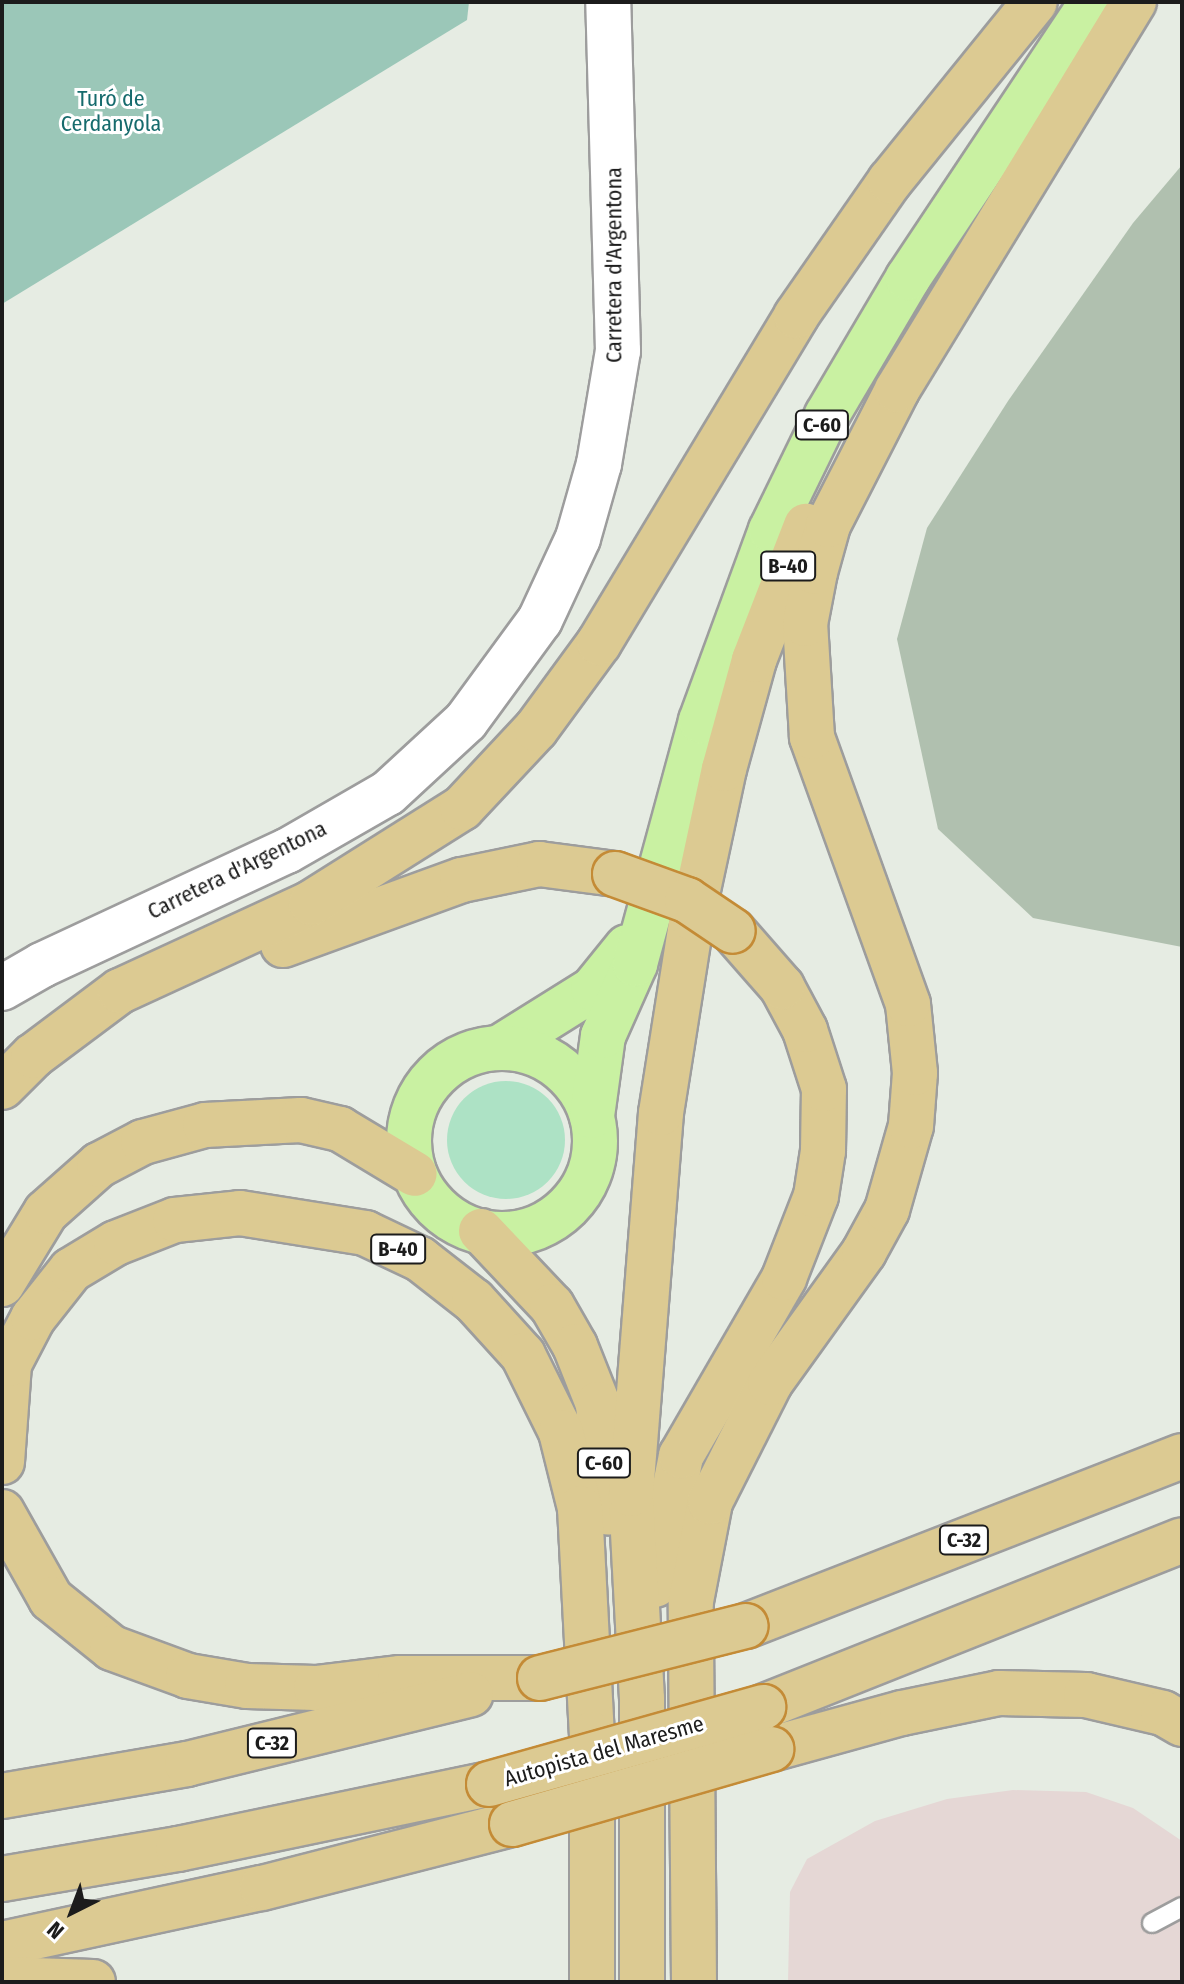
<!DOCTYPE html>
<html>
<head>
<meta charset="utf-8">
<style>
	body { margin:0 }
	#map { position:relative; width:1184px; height:1984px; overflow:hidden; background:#e6ece3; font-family:"Fira Sans Condensed",sans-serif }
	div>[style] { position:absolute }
	.industrial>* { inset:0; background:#e5d7d5 }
	.construction>* { inset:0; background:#b0c0af }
	.grass>* { inset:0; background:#ade2c5 }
	.round { border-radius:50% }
	.forest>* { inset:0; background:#9bc7b8 }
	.roads { filter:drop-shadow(2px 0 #9d9d9d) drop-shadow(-2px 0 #9d9d9d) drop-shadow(0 2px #9d9d9d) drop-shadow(0 -2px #9d9d9d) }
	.service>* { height:18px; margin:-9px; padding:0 9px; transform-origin:9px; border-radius:9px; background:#fff }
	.tertiary>* { height:44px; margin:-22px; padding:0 22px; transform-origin:22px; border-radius:22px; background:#fff }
	.primary>* { height:44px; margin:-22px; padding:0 22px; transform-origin:22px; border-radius:22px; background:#c9f1a2 }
	.primary>.ring { margin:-22px; padding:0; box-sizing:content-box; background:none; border:44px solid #c9f1a2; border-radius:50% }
	.motorway>* { height:44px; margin:-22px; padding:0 22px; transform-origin:22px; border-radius:22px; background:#dcca92 }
	.bridges { filter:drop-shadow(2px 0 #c48b36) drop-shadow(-2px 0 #c48b36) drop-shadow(0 2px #c48b36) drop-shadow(0 -2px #c48b36) }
	.motorway-bridge>* { height:44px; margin:-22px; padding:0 22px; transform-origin:22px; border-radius:22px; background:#dcca92 }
	span { translate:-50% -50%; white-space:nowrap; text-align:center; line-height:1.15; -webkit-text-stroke:6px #fff; paint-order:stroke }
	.shield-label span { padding:2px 6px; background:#fff; border:2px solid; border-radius:6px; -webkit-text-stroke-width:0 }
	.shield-label { font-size:20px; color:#1c1c1c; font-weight:700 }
	.park-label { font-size:22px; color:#166b6d }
	.street-label { font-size:22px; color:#1c1c1c }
	.frame { position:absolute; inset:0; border:4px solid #1c1c1c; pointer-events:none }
	.north { position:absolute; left:32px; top:1872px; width:80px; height:80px; -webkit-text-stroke:6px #fff; paint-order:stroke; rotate:222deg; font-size:22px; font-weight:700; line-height:32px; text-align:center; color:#1c1c1c }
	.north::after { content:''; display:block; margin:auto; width:28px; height:36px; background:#1c1c1c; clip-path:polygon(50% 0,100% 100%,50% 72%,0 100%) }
</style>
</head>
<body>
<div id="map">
	<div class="industrial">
		<i style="clip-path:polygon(1013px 1790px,1086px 1792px,1133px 1808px,1182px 1841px,1182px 1982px,788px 1982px,790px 1892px,807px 1859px,875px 1821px,947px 1799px)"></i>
	</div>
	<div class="construction">
		<i style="clip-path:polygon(1182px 165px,1182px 947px,1033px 918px,938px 829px,897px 639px,927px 528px,1008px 401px,1133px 223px)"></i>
	</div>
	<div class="grass">
		<i class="round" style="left:447px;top:1081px;width:118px;height:118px"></i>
	</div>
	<div class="forest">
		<i style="clip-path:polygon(2px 2px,469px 2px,467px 20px,2px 304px)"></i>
	</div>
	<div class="roads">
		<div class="service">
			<i style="left:1152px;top:1923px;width:34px;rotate:-28deg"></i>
		</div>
		<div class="tertiary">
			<i style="left:2px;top:988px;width:46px;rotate:-29.9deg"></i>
			<i style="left:42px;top:965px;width:270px;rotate:-25deg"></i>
			<i style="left:287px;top:851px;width:116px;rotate:-29.9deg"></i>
			<i style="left:388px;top:793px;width:106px;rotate:-42.7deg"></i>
			<i style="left:466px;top:721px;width:125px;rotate:-53.8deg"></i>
			<i style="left:540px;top:620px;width:90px;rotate:-65.1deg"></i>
			<i style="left:578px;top:538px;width:77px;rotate:-74.2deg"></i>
			<i style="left:599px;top:464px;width:115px;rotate:-80.5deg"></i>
			<i style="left:618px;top:351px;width:349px;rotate:-91.6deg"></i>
		</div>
		<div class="primary">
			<i style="left:499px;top:1048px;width:111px;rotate:-32.1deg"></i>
			<i style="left:593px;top:989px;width:54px;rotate:-51deg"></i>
			<i class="ring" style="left:409px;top:1048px;width:142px;height:142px"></i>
			<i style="left:592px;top:1116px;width:81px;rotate:-82.2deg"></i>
			<i style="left:603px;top:1036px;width:79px;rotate:-66deg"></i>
			<i style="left:635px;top:964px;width:252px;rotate:-74.8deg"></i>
			<i style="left:701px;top:721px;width:203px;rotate:-69.9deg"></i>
			<i style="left:771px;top:530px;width:128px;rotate:-64deg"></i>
			<i style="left:827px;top:415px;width:159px;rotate:-59.4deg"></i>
			<i style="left:908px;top:278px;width:332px;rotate:-56.3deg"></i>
		</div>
		<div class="motorway">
			<i style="left:283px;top:945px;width:190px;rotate:-20deg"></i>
			<i style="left:462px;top:880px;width:79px;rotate:-11.7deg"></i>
			<i style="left:539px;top:864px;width:77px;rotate:7.5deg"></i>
			<i style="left:2px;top:1087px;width:44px;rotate:-45deg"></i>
			<i style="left:33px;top:1056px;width:109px;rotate:-36.8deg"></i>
			<i style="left:120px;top:991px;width:210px;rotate:-24.7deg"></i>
			<i style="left:311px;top:903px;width:178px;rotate:-32.2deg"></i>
			<i style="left:462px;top:808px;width:108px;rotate:-46.9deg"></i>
			<i style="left:536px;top:729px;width:107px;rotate:-53.8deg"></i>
			<i style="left:599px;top:643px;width:382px;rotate:-58.9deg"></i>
			<i style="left:796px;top:316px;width:165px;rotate:-55.2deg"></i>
			<i style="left:890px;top:181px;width:230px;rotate:-51deg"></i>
			<i style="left:481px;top:1231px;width:103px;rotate:46.6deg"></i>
			<i style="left:552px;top:1306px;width:46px;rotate:60.1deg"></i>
			<i style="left:575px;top:1346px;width:62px;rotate:68.4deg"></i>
			<i style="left:598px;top:1404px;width:109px;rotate:84.8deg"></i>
			<i style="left:2px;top:1284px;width:84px;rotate:-58.6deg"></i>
			<i style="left:46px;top:1212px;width:71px;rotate:-41.6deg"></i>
			<i style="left:99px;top:1165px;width:50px;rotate:-27.6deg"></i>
			<i style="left:143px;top:1142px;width:64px;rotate:-15.3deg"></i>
			<i style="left:205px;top:1125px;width:96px;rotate:-3deg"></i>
			<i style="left:301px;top:1120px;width:40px;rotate:13deg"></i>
			<i style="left:340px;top:1129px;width:87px;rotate:31deg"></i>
			<i style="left:2px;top:1462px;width:98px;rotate:-85.9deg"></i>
			<i style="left:9px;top:1364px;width:52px;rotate:-62.4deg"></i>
			<i style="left:33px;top:1318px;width:61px;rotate:-51.6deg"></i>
			<i style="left:71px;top:1270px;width:52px;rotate:-31deg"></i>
			<i style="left:116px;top:1243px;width:63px;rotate:-21.3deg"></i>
			<i style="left:175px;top:1220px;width:65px;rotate:-6.1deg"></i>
			<i style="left:240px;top:1213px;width:127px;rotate:9.1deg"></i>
			<i style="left:365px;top:1233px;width:61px;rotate:25.3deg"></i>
			<i style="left:420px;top:1259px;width:68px;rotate:37.9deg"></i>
			<i style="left:474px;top:1301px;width:73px;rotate:47.8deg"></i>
			<i style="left:523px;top:1355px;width:86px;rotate:63.7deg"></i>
			<i style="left:561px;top:1432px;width:78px;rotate:76deg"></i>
			<i style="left:580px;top:1508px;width:226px;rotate:87deg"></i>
			<i style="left:592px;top:1734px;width:248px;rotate:90deg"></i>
			<i style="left:2px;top:1512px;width:100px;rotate:60.6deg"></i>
			<i style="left:51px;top:1599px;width:78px;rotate:38.8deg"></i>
			<i style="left:112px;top:1648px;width:81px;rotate:20.2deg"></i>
			<i style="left:188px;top:1676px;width:60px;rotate:9.6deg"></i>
			<i style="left:247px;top:1686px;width:69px;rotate:1.7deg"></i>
			<i style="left:316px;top:1688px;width:85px;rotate:-6.8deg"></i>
			<i style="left:400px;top:1678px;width:140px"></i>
			<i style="left:655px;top:1585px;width:132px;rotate:-78.6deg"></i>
			<i style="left:681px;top:1456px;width:206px;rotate:-59.9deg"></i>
			<i style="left:784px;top:1278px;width:88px;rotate:-68.7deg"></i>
			<i style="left:816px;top:1196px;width:46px;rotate:-81.2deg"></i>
			<i style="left:823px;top:1151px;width:62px;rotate:-89.1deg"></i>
			<i style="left:824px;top:1089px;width:62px;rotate:-107.9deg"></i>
			<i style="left:805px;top:1030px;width:49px;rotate:-118.1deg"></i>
			<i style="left:782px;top:987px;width:74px;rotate:-131.2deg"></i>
			<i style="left:746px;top:1626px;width:468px;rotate:-21.3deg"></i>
			<i style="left:763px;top:1707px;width:451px;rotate:-21.7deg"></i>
			<i style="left:771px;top:1749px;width:136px;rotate:-15.4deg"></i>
			<i style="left:902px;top:1713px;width:99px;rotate:-11.7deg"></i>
			<i style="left:999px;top:1693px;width:87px;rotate:1.3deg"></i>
			<i style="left:1086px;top:1695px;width:79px;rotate:13.2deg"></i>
			<i style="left:1163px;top:1713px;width:22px;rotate:30deg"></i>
			<i style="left:2px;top:1796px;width:188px;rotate:-9.8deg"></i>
			<i style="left:187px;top:1764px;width:292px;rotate:-13.8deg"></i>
			<i style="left:2px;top:1879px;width:179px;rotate:-9.7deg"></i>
			<i style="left:178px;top:1849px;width:318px;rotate:-11.8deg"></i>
			<i style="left:2px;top:1944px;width:266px;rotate:-12.2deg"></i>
			<i style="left:262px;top:1888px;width:258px;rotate:-14.4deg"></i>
			<i style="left:2px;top:1979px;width:91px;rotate:1.9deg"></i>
			<i style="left:642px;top:1982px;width:283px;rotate:-90deg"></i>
			<i style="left:642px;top:1699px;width:205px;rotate:-93.1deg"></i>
			<i style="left:631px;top:1494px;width:382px;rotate:-85.5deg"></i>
			<i style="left:661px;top:1113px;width:197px;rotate:-81deg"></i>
			<i style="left:692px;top:918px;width:152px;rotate:-77.9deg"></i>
			<i style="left:724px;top:769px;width:113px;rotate:-74.6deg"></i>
			<i style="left:754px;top:660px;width:144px;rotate:-68.8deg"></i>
			<i style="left:694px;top:1982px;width:381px;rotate:-90.5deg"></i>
			<i style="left:691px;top:1601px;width:101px;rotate:-79.1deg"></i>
			<i style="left:710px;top:1502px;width:133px;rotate:-63.2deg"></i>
			<i style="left:770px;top:1383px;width:161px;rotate:-54.3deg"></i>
			<i style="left:864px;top:1252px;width:48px;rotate:-61.3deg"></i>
			<i style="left:887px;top:1210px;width:87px;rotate:-74.1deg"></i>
			<i style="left:911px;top:1126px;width:53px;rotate:-85.7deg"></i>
			<i style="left:915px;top:1073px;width:69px;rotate:-95.8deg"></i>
			<i style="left:908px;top:1004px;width:284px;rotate:-109.8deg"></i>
			<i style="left:812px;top:737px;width:113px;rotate:-93.5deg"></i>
			<i style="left:805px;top:624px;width:53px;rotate:-79.1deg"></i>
			<i style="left:815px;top:572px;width:49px;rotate:-74.5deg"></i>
			<i style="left:828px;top:525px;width:152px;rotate:-62.9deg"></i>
			<i style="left:897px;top:390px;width:455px;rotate:-58.6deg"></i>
		</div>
	</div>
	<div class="bridges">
		<div class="motorway-bridge">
			<i style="left:615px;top:874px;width:77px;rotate:19.9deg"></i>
			<i style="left:687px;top:900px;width:55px;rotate:34deg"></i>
			<i style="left:540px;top:1678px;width:212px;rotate:-14.2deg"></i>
			<i style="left:489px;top:1784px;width:285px;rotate:-15.7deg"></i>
			<i style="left:512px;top:1824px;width:270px;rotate:-16.1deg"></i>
		</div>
	</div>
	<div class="shield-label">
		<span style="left:822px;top:425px">C-60</span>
		<span style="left:788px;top:566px">B-40</span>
		<span style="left:398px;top:1249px">B-40</span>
		<span style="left:604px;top:1463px">C-60</span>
		<span style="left:964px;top:1540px">C-32</span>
		<span style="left:272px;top:1743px">C-32</span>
	</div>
	<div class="park-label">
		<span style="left:111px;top:111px">Turó de<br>Cerdanyola</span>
	</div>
	<div class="street-label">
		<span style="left:614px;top:265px;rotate:-90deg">Carretera d'Argentona</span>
		<span style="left:237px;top:870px;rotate:-26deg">Carretera d'Argentona</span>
		<span style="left:604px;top:1751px;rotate:-16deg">Autopista del Maresme</span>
	</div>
	<div class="frame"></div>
	<div class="north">N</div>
</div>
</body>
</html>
